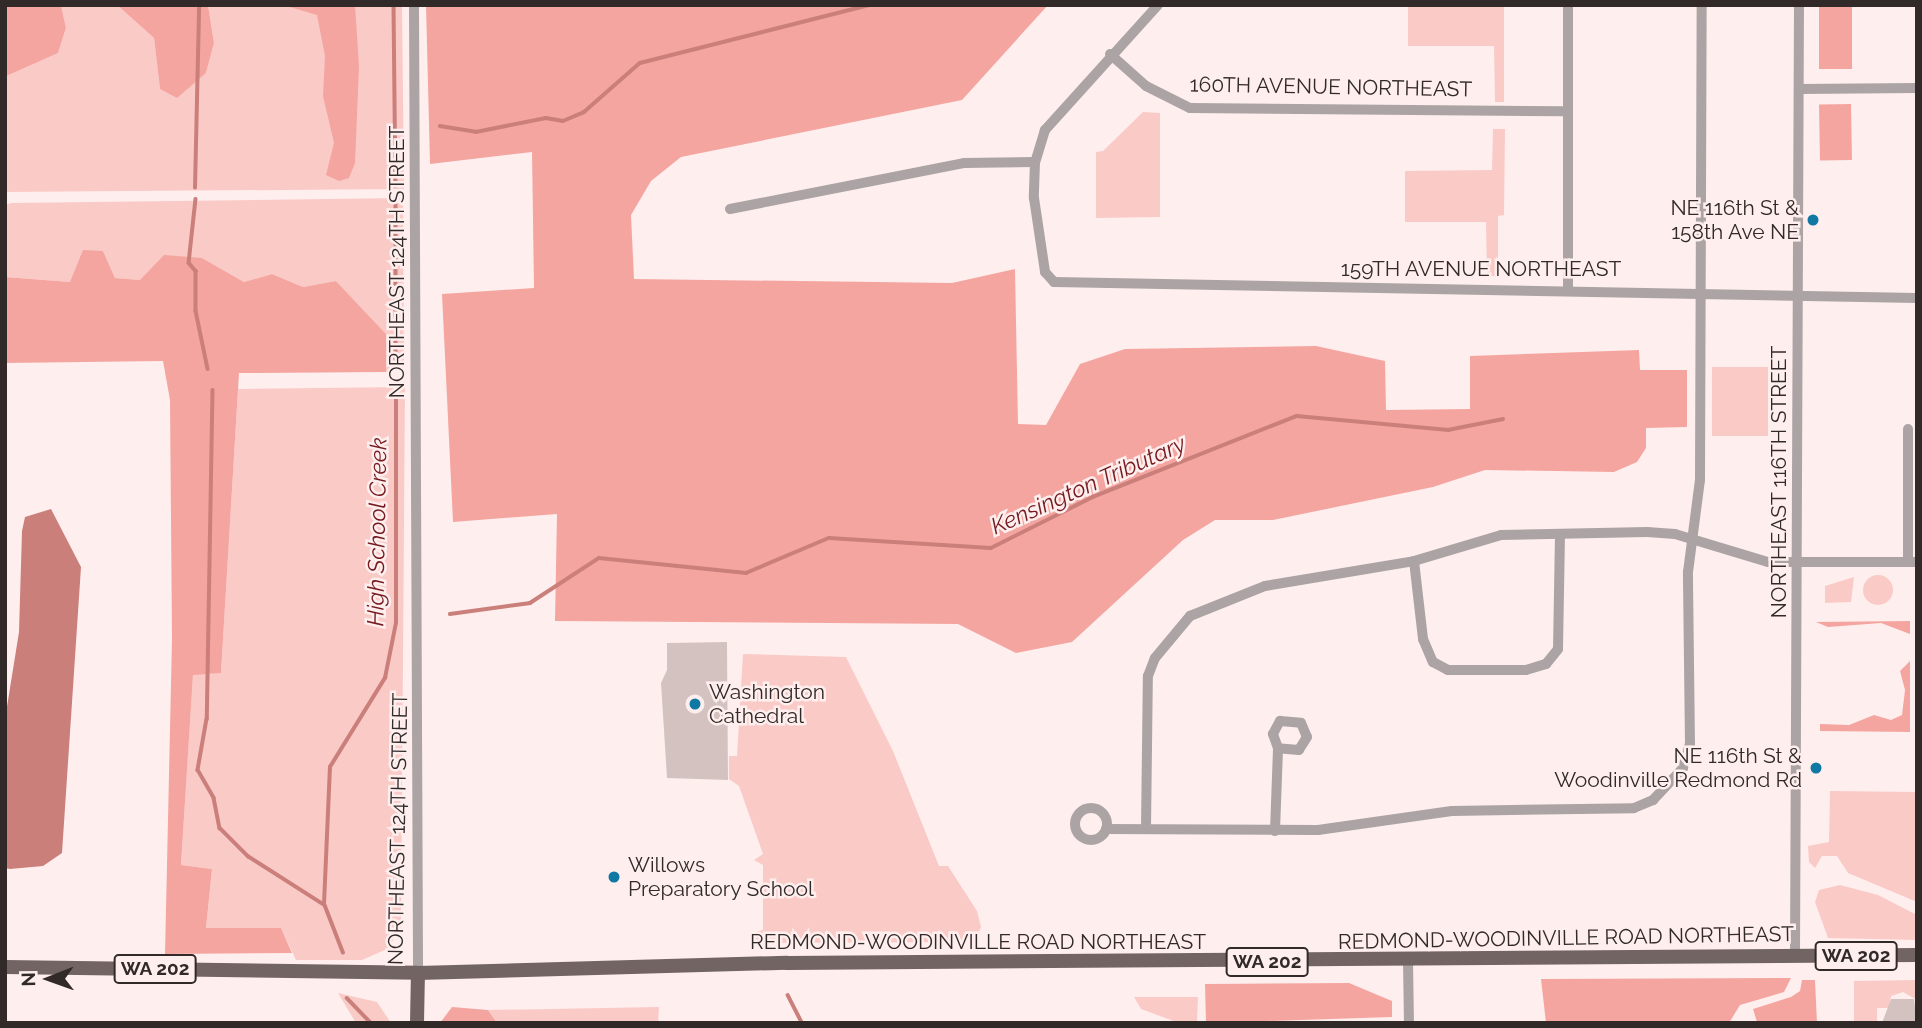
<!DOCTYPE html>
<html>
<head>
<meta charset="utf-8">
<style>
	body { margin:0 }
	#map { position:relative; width:1922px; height:1028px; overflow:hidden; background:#feefee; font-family:Raleway,sans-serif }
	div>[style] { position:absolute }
	.green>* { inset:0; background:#facac7; transform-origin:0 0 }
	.round { border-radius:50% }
	.forest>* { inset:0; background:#f4a5a0; transform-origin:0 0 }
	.water>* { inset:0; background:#ca7f7b }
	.stream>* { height:3.5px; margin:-1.75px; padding:0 1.75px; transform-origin:1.75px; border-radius:1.75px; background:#ca7f7b }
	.building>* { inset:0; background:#d4c2c0 }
	.minor>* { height:10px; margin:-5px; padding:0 5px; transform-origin:5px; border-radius:5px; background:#aca4a4 }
	.minor>.ring { margin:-5px; padding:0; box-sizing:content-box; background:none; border:10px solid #aca4a4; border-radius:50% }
	.major>* { height:14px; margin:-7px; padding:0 7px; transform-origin:7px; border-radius:7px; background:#716463 }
	.dots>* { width:19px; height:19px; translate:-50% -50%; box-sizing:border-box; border:4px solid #feefee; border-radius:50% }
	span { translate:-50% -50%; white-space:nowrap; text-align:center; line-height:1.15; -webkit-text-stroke:5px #feefee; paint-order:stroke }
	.shield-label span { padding:2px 5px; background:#feefee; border:2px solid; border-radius:5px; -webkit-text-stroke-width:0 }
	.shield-label { font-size:19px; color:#312a29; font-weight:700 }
	.street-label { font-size:21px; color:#312a29 }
	.poi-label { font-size:21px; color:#312a29 }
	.right { translate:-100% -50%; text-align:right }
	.left { translate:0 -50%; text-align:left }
	.water-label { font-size:23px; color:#761b20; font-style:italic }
	.frame { position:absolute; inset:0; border:7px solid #312a29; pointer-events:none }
	.north { position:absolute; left:14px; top:944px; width:70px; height:70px; -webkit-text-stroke:5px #feefee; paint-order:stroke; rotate:269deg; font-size:19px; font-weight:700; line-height:28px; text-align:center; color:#312a29 }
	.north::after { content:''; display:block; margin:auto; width:24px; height:32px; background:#312a29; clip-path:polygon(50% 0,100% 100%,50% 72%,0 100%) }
</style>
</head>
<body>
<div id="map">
	<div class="green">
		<i style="clip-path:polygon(61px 5px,117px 5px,154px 38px,160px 89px,177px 97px,206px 73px,214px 43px,208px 5px,402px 5px,404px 189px,5px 192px,5px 75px,58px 53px,66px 28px)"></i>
		<i style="clip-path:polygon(1408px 5px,1504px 5px,1504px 102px,1495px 102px,1494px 46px,1408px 46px)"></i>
		<i style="clip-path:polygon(1143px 112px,1160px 113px,1160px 217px,1096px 218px,1096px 152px,1103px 151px)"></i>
		<i style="clip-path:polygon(1493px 129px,1505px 129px,1504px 215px,1498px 216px,1498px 276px,1487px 276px,1486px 222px,1405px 222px,1405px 171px,1492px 170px)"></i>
		<i style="clip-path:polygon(403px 198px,404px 370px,386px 372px,386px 334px,336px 281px,303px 287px,272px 274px,244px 282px,202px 258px,140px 280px,115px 278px,103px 251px,70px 282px,5px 277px,5px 205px,11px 203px)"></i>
		<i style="left:1768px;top:367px;width:69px;height:56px;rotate:90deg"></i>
		<i style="clip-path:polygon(405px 387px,401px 928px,387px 949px,362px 960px,296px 960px,281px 928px,206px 928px,212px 869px,181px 865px,193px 674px,221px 673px,238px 389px)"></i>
		<i class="round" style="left:1863px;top:575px;width:30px;height:30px"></i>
		<i style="clip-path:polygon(1854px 577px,1851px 602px,1825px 603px,1825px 586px)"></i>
		<i style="clip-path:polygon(743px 654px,846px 657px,893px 751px,939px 866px,948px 866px,977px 911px,981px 927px,975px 942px,750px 943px,750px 933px,763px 930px,763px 865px,754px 860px,763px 854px,739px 786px,729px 779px,729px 756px,737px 756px)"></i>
		<i style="clip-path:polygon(1830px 791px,1917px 792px,1917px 902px,1848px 873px,1837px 856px,1822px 856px,1815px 868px,1809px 862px,1808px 846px,1829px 842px)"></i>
		<i style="clip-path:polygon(1840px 885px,1878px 895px,1917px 915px,1917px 940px,1828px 938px,1815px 902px,1819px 890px)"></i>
		<i style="clip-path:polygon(1917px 980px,1917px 1000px,1903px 992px,1891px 996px,1889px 1008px,1877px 1008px,1877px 1023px,1854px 1023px,1854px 981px)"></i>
		<i style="clip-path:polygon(338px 993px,377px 1002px,391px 1023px,356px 1023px)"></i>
		<i style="clip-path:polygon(1134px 997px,1198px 997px,1197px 1023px,1179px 1023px,1141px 1009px)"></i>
		<i style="clip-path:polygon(659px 1007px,658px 1023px,497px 1023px,488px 1010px)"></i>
	</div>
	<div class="forest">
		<i style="clip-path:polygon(5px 5px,61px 5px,66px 28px,58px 53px,6px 76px)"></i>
		<i style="clip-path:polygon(117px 5px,208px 5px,214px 43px,206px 73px,177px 98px,160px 89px,154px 38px)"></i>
		<i style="clip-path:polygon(283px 5px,355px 5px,359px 66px,355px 163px,349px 178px,339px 181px,326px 175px,334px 143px,323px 96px,325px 56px,317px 15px)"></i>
		<i style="clip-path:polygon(426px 5px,1048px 5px,962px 100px,681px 157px,651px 181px,631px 215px,634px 279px,952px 283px,1015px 269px,1018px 424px,1046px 425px,1080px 364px,1125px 349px,1316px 346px,1385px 361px,1386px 410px,1470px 409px,1470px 356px,1639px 350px,1640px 370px,1687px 370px,1687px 427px,1646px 428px,1646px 448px,1637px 462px,1614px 472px,1485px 470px,1433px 487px,1273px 520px,1215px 520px,1183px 540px,1072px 642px,1016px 653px,958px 624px,555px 621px,557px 514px,453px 522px,442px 294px,534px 288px,532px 152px,430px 164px)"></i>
		<i style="left:1819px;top:5px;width:33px;height:64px"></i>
		<i style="left:1851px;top:104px;width:56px;height:32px;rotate:89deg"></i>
		<i style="clip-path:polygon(83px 250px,103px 251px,115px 278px,140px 280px,164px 255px,202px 258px,244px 282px,272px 274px,303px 287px,336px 281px,386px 334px,386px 372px,239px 373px,221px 673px,193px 675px,181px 865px,212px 869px,206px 928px,281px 928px,292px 953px,165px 954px,172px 639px,170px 400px,163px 361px,5px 363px,5px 277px,70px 282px)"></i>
		<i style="clip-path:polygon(1910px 621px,1910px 634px,1881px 623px,1828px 627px,1816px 622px)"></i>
		<i style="clip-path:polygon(1910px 661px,1910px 732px,1820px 731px,1820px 724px,1849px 725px,1874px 715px,1891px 720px,1902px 715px,1905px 690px,1900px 671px)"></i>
		<i style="clip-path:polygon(1791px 978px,1784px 992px,1740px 1005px,1729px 1023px,1546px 1023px,1541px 979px)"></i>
		<i style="clip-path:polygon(1802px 980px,1815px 980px,1817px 1023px,1757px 1022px,1753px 1009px,1791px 997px,1800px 991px)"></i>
		<i style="clip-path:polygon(1349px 983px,1392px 1001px,1392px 1017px,1206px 1023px,1205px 984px)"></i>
		<i style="clip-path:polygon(452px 1007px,488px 1010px,497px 1023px,440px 1023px)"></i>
	</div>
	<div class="water">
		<i style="clip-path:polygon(51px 509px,81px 567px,62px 853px,43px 866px,10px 869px,5px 868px,5px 719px,19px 632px,22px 531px,25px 517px)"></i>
	</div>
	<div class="stream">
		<i style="left:394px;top:5px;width:181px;rotate:89.4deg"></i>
		<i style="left:440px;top:126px;width:36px;rotate:9deg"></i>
		<i style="left:476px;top:132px;width:71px;rotate:-11.3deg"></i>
		<i style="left:546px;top:118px;width:17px;rotate:10deg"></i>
		<i style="left:563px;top:121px;width:23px;rotate:-23deg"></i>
		<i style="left:584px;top:112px;width:74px;rotate:-41.2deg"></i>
		<i style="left:640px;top:63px;width:236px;rotate:-14.2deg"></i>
		<i style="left:195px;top:188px;width:183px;rotate:-88.7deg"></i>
		<i style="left:196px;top:199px;width:64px;rotate:96.2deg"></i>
		<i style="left:189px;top:263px;width:11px;rotate:49deg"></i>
		<i style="left:196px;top:271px;width:40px;rotate:90deg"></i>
		<i style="left:196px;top:311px;width:59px;rotate:78.3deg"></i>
		<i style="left:396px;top:205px;width:157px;rotate:90deg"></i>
		<i style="left:213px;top:390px;width:329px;rotate:91deg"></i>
		<i style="left:207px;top:719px;width:52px;rotate:100deg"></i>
		<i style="left:198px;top:770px;width:32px;rotate:60deg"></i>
		<i style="left:214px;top:798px;width:31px;rotate:79deg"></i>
		<i style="left:220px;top:828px;width:40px;rotate:45deg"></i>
		<i style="left:248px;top:856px;width:89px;rotate:32.6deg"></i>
		<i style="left:450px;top:614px;width:81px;rotate:-7.8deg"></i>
		<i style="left:530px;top:603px;width:82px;rotate:-33.1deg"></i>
		<i style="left:599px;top:558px;width:148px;rotate:5.8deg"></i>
		<i style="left:746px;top:573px;width:90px;rotate:-22.9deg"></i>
		<i style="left:829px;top:538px;width:162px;rotate:3.5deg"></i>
		<i style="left:991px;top:548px;width:114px;rotate:-26.6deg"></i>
		<i style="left:1093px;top:497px;width:219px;rotate:-21.7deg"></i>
		<i style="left:1297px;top:416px;width:152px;rotate:5.3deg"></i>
		<i style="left:1448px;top:430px;width:56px;rotate:-11.3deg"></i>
		<i style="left:343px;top:953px;width:53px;rotate:-111.2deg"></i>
		<i style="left:324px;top:904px;width:137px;rotate:-87.5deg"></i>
		<i style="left:330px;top:767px;width:105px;rotate:-58.3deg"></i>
		<i style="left:385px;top:678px;width:56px;rotate:-78.7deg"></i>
		<i style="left:396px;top:623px;width:238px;rotate:-90deg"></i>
		<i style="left:788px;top:995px;width:31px;rotate:63deg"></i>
		<i style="left:347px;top:998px;width:35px;rotate:46deg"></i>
	</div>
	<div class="building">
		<i style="clip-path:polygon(727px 642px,728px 780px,667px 778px,661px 683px,667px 670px,667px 643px)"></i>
		<i style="clip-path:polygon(1891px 999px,1914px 999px,1917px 1023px,1882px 1023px)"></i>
	</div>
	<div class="minor">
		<i style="left:414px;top:5px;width:968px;rotate:89.76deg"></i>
		<i style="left:1158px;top:5px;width:169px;rotate:132.1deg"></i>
		<i style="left:1045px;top:130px;width:34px;rotate:107deg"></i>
		<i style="left:1035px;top:162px;width:36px;rotate:92deg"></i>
		<i style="left:1034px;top:198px;width:75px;rotate:81.5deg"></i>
		<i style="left:1045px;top:272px;width:13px;rotate:48deg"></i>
		<i style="left:1054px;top:282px;width:863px;rotate:1.06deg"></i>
		<i style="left:1568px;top:5px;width:283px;rotate:90deg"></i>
		<i style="left:1110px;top:54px;width:48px;rotate:41.6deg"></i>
		<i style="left:1146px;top:86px;width:49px;rotate:26.6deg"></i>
		<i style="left:1190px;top:108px;width:378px;rotate:0.5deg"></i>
		<i style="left:1800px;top:89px;width:117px;rotate:-0.5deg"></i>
		<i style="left:730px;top:209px;width:238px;rotate:-11.1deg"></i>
		<i style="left:964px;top:163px;width:71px;rotate:-0.8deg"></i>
		<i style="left:1908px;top:429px;width:133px;rotate:90deg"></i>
		<i style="left:1414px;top:561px;width:79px;rotate:83.4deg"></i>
		<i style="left:1423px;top:639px;width:25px;rotate:67deg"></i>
		<i style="left:1433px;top:662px;width:17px;rotate:28deg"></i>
		<i style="left:1448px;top:670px;width:78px"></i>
		<i style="left:1526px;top:670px;width:21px;rotate:-17deg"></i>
		<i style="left:1546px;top:664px;width:19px;rotate:-51deg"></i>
		<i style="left:1558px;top:649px;width:113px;rotate:-89deg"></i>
		<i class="ring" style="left:1075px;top:808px;width:22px;height:22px"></i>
		<i style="left:1106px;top:829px;width:212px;rotate:0.3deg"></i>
		<i style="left:1318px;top:830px;width:135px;rotate:-8.1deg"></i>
		<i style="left:1452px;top:811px;width:182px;rotate:-0.9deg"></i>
		<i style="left:1634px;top:808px;width:21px;rotate:-23deg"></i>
		<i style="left:1653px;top:800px;width:44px;rotate:-46.8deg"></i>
		<i style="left:1683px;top:768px;width:25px;rotate:-74deg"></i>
		<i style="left:1690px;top:744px;width:172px;rotate:-90.7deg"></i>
		<i style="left:1688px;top:572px;width:93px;rotate:-82.6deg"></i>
		<i style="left:1700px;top:480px;width:475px;rotate:-89.8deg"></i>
		<i style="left:1146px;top:829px;width:153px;rotate:-89.3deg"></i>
		<i style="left:1148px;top:676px;width:19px;rotate:-69deg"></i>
		<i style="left:1155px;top:658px;width:55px;rotate:-50.2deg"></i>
		<i style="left:1190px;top:616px;width:81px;rotate:-21.8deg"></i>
		<i style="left:1265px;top:586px;width:151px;rotate:-9.5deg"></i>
		<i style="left:1414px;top:561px;width:91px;rotate:-16.6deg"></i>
		<i style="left:1501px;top:535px;width:146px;rotate:-1.2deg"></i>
		<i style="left:1647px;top:532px;width:28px;rotate:4deg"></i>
		<i style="left:1675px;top:534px;width:97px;rotate:16.8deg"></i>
		<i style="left:1768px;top:562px;width:149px"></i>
		<i style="left:1275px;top:831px;width:83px;rotate:-87.9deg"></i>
		<i style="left:1278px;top:748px;width:15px;rotate:-110deg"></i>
		<i style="left:1273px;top:734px;width:15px;rotate:-62deg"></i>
		<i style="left:1280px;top:721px;width:21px;rotate:5deg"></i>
		<i style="left:1301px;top:723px;width:15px;rotate:67deg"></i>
		<i style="left:1307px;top:737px;width:15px;rotate:122deg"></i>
		<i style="left:1299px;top:750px;width:21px;rotate:-175deg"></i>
		<i style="left:1795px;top:956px;width:951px;rotate:-89.76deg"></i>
		<i style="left:1408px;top:961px;width:62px;rotate:89.1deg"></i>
	</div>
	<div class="major">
		<i style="left:5px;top:967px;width:413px;rotate:0.8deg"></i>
		<i style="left:418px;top:973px;width:369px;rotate:-1.6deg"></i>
		<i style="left:787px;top:963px;width:1130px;rotate:-0.41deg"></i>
		<i style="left:417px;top:1023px;width:50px;rotate:-88.9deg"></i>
	</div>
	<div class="dots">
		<i style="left:1813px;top:220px;background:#0f78a3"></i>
		<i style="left:695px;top:704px;background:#0f78a3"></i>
		<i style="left:1816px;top:768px;background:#0f78a3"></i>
		<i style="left:614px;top:877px;background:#0f78a3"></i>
	</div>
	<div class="shield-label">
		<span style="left:1856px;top:956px">WA 202</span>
		<span style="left:1267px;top:962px">WA 202</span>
		<span style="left:155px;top:969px">WA 202</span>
	</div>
	<div class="street-label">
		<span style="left:1331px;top:87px;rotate:1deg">160TH AVENUE NORTHEAST</span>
		<span style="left:397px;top:262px;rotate:-90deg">NORTHEAST 124TH STREET</span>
		<span style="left:1481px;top:269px">159TH AVENUE NORTHEAST</span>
		<span style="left:1779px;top:482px;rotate:-90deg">NORTHEAST 116TH STREET</span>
		<span style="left:398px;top:829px;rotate:-89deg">NORTHEAST 124TH STREET</span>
		<span style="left:1566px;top:938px;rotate:-1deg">REDMOND-WOODINVILLE ROAD NORTHEAST</span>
		<span style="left:978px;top:942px">REDMOND-WOODINVILLE ROAD NORTHEAST</span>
	</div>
	<div class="poi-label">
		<span class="right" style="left:1799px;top:220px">NE 116th St &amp;<br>158th Ave NE</span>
		<span class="left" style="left:709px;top:704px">Washington<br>Cathedral</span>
		<span class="right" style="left:1802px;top:768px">NE 116th St &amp;<br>Woodinville Redmond Rd</span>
		<span class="left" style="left:628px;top:877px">Willows<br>Preparatory School</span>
	</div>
	<div class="water-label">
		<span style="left:1088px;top:485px;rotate:-24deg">Kensington Tributary</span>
		<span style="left:377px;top:532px;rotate:-89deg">High School Creek</span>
	</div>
	<div class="frame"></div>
	<div class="north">N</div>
</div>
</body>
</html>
